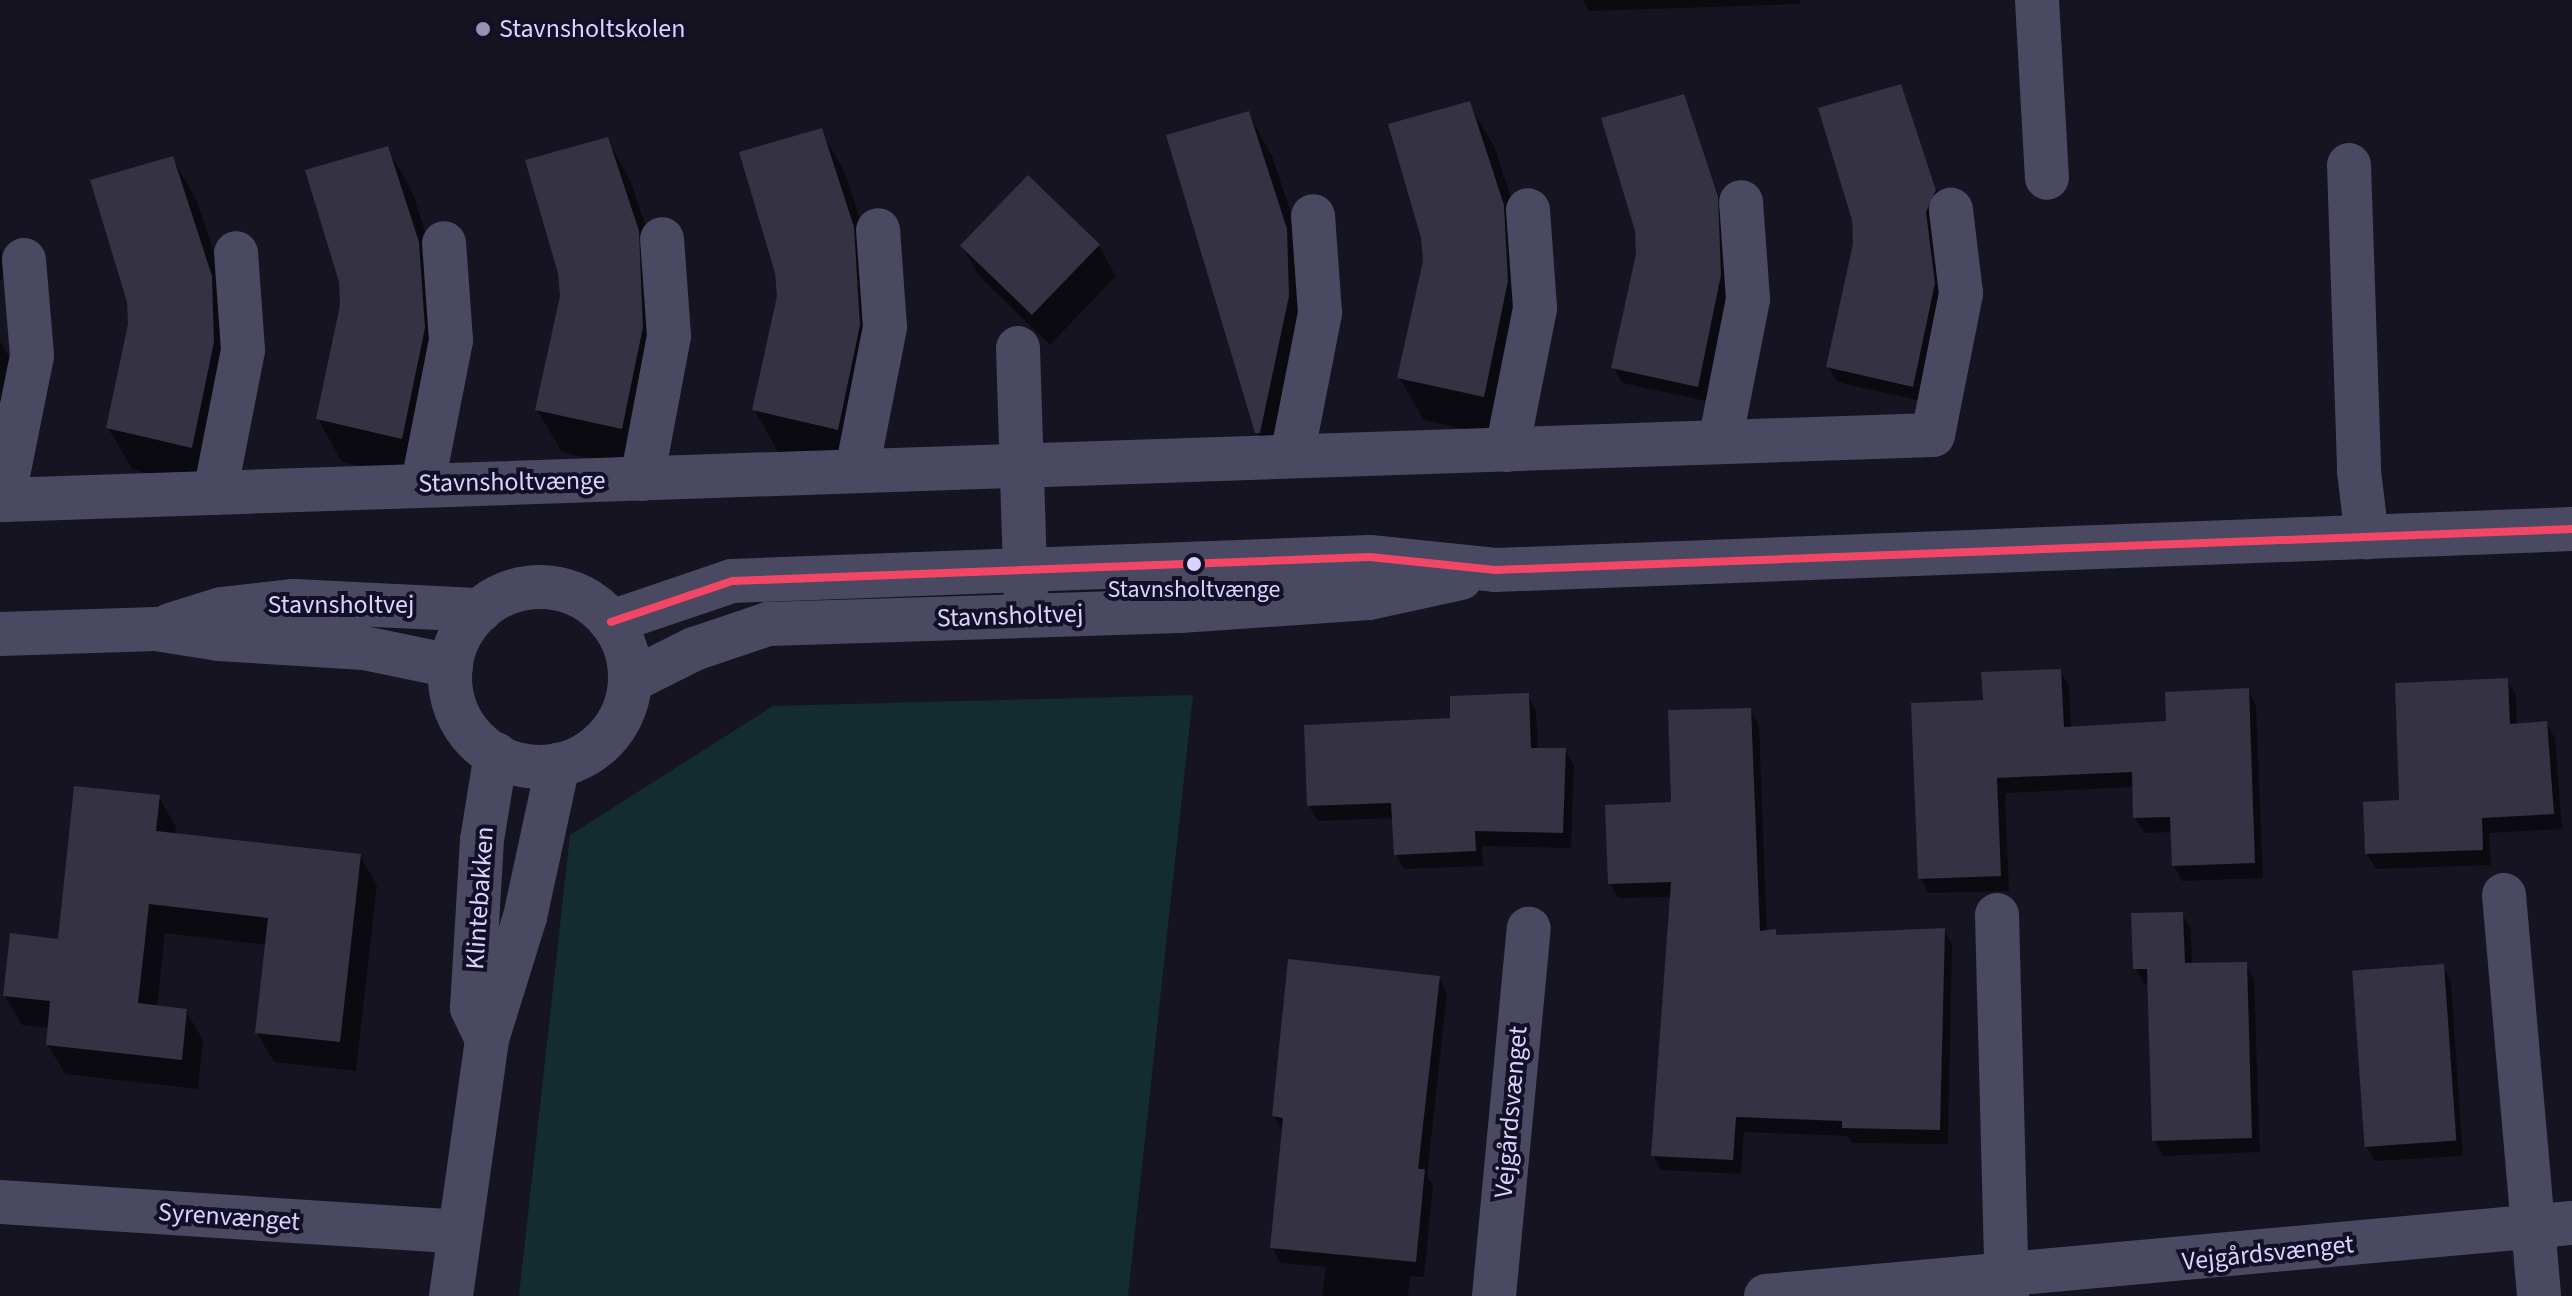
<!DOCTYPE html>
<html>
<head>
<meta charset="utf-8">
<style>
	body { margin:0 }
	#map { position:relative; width:2572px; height:1296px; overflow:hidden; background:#161421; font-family:"Source Sans 3",sans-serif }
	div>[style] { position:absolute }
	.green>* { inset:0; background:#132c2d }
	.shadow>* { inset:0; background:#0007 }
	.building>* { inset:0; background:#343243; transform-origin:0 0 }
	.minor>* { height:44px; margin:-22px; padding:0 22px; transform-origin:22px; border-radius:22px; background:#4a4962 }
	.minor>.ring { margin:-22px; padding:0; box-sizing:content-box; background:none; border:44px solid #4a4962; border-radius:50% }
	.bus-1>* { height:8px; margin:-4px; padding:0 4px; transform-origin:4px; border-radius:4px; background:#f34667 }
	.dots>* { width:22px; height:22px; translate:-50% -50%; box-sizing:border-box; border:4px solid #130f26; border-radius:50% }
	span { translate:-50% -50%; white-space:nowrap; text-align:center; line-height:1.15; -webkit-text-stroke:8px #130f26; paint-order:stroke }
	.bus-label { font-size:24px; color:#d9d4ff }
	.poi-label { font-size:26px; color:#d9d4ff }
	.left { translate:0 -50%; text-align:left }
	.street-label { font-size:26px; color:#d9d4ff }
</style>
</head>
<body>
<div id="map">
	<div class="green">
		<i style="clip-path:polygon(1193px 695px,1128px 1296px,519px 1296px,570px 835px,773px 706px)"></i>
	</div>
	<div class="shadow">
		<i style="clip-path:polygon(1583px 0,1800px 0,1800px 4px,1589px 11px)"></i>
		<i style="clip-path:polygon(1900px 86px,1943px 207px,1942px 299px,1921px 401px,1837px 382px,1828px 366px,1855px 244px,1854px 220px)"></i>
		<i style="clip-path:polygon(1683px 97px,1725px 213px,1729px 292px,1706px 401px,1622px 383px,1614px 367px,1638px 254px)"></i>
		<i style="clip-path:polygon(1469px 104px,1494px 146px,1528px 249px,1508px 439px,1424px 420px,1399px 377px)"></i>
		<i style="clip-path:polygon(1248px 113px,1272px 156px,1311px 273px,1281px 475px,1257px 432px)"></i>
		<i style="clip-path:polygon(821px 131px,845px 173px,877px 271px,862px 472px,778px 452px,754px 409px)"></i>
		<i style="clip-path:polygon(607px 139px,631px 182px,662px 276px,646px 471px,562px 452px,537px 410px)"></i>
		<i style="clip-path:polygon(387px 148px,412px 191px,443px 287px,426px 481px,342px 462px,318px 419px)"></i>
		<i style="clip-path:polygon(172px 158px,197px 201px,236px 321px,216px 490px,133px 470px,108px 428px)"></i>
		<i style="clip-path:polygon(1028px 177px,1099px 246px,1116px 276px,1050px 345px,980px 277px,962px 246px)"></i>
		<i style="clip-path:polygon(0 248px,9px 276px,0 280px)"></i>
		<i style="clip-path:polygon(0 341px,21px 377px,0 474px)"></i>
		<i style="clip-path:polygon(2060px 671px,2069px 686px,2071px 729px,2168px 723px,2248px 690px,2256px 705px,2263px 878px,2182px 881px,2174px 866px,2173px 832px,2144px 833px,2135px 818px,2134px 787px,2005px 793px,2009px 891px,1929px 893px,1920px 878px,1985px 702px)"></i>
		<i style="clip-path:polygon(2507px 680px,2516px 695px,2517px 726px,2546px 723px,2555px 738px,2562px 829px,2489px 833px,2491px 865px,2376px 869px,2367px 854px,2401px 802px)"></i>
		<i style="clip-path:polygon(1528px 695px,1536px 711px,1538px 750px,1565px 750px,1574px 765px,1571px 848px,1482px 846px,1483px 866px,1404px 869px,1396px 854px,1394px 818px,1318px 821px,1309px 806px,1452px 720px)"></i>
		<i style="clip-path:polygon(1750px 710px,1759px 725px,1767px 932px,1778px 937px,1944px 930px,1952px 945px,1948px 1144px,1852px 1143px,1848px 1136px,1744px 1132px,1741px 1174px,1661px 1170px,1653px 1155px,1672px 897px,1618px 898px,1610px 883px)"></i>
		<i style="clip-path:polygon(159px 797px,176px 827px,175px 835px,360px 856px,377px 885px,356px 1071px,274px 1062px,257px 1033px,267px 945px,165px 933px,157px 1008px,186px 1011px,203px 1040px,198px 1089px,65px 1074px,48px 1045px,49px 1028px,22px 1025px,5px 996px,59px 941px)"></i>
		<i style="clip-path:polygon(2182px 914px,2191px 929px,2192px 965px,2245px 964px,2254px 979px,2260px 1152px,2163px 1156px,2154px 1140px,2149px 984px,2144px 984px,2135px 968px)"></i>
		<i style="clip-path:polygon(2442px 966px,2451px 981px,2463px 1156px,2375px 1161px,2366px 1146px)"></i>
		<i style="clip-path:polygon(1439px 978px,1447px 993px,1427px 1176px,1433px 1186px,1424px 1277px,1410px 1276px,1408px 1296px,1322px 1296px,1326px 1267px,1281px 1263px,1272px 1248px,1283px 1132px,1274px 1116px)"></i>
	</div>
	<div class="building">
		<i style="clip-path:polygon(1901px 84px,1936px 190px,1926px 212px,1935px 283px,1913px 387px,1826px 367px,1853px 244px,1852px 220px,1818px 108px)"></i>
		<i style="clip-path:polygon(1684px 94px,1718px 196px,1721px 275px,1698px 387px,1611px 368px,1636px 254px,1635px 231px,1601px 118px)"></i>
		<i style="clip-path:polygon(1470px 101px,1504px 205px,1508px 281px,1484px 397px,1397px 378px,1423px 261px,1421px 238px,1388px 124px)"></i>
		<i style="clip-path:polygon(1249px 111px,1287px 229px,1289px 296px,1260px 433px,1255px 433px,1166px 135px)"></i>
		<i style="clip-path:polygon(822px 128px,854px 227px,860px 325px,838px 430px,752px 410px,777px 296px,775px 273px,739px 152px)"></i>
		<i style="clip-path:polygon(608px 137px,639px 231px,643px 327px,622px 429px,535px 410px,560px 296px,558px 273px,525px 160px)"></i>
		<i style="clip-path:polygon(388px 146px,419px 242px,425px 328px,402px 439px,316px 419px,340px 305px,339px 282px,305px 170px)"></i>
		<i style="clip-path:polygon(173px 156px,212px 276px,214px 342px,192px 448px,106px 428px,128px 324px,127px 302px,90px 180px)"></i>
		<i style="left:1028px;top:175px;width:100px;height:98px;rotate:44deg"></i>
		<i style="clip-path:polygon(2061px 669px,2064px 727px,2166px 721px,2165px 692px,2249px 688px,2255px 863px,2172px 866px,2170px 817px,2133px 818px,2132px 772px,1997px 778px,2001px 876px,1918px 879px,1911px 703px,1983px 700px,1981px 672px)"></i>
		<i style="clip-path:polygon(2508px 678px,2510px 724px,2547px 721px,2554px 814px,2482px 818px,2483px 850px,2365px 854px,2363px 802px,2399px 800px,2395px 683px)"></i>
		<i style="clip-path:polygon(1529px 693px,1531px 748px,1566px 748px,1563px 833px,1475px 831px,1476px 851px,1394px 855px,1391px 803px,1307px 806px,1304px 725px,1450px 718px,1450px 696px)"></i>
		<i style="clip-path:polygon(1751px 708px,1760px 931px,1776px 929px,1776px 935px,1945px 928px,1940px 1130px,1842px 1128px,1842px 1121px,1736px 1117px,1733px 1160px,1651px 1156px,1671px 882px,1608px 884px,1605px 805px,1671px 802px,1668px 710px)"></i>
		<i style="clip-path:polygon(74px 786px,160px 795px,156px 831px,361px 854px,340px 1042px,255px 1033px,268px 918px,149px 904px,138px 1003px,187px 1009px,182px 1060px,46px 1045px,50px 1001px,3px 996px,10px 933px,58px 939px)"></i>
		<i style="clip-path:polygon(2183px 912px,2185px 963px,2247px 962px,2252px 1138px,2152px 1141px,2147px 969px,2133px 969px,2131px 913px)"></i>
		<i style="clip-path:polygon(1288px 959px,1440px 976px,1418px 1169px,1425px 1169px,1416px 1262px,1270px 1248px,1283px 1118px,1272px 1116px)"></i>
		<i style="left:2444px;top:964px;width:177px;height:92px;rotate:86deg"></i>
	</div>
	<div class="minor">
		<i style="left:2037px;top:0;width:178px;rotate:86.8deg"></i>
		<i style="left:2349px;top:165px;width:306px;rotate:88.1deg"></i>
		<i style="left:2359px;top:471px;width:67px;rotate:83.2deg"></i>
		<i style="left:24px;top:260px;width:96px;rotate:85.2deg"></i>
		<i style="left:32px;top:356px;width:147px;rotate:101.4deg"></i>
		<i style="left:3px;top:500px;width:1931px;rotate:-1.93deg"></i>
		<i style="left:1933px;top:435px;width:145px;rotate:-78.8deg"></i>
		<i style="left:1961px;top:293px;width:84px;rotate:-96.9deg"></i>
		<i style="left:1018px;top:348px;width:249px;rotate:88.2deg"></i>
		<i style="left:1720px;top:442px;width:146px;rotate:-78.9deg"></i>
		<i style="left:1748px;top:299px;width:97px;rotate:-94.1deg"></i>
		<i style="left:1507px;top:450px;width:145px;rotate:-78.8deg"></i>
		<i style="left:1535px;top:308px;width:98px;rotate:-94.1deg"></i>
		<i style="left:1292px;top:456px;width:146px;rotate:-78.9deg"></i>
		<i style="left:1320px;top:313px;width:97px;rotate:-94.1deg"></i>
		<i style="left:857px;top:470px;width:146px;rotate:-78.9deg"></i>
		<i style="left:885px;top:327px;width:97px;rotate:-94.1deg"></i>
		<i style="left:642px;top:479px;width:146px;rotate:-79.3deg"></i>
		<i style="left:669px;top:336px;width:97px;rotate:-94.1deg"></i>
		<i style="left:423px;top:483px;width:146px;rotate:-78.9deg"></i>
		<i style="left:451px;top:340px;width:97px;rotate:-94.1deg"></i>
		<i style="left:215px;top:493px;width:146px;rotate:-78.9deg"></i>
		<i style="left:243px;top:350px;width:97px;rotate:-94.1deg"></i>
		<i class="ring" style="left:450px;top:587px;width:136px;height:136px"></i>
		<i style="left:611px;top:622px;width:128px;rotate:-18.7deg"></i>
		<i style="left:732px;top:581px;width:638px;rotate:-2.15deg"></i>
		<i style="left:1370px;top:557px;width:126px;rotate:5.9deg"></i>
		<i style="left:1495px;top:570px;width:1078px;rotate:-2.18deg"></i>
		<i style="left:170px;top:625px;width:53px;rotate:-17.4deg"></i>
		<i style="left:221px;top:609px;width:73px;rotate:-6.3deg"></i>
		<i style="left:294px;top:601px;width:187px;rotate:2.8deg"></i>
		<i style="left:0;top:634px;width:156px;rotate:-1.8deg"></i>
		<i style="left:156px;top:629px;width:64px;rotate:9deg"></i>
		<i style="left:219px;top:639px;width:145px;rotate:3.6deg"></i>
		<i style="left:364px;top:648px;width:89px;rotate:11.7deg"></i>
		<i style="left:630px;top:681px;width:72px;rotate:-26.6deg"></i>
		<i style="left:694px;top:649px;width:78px;rotate:-18.7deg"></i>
		<i style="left:768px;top:624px;width:412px;rotate:-1.8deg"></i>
		<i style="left:1180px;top:611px;width:189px;rotate:-3.9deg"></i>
		<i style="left:1369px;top:598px;width:94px;rotate:-12.3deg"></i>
		<i style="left:2504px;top:895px;width:403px;rotate:85deg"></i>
		<i style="left:1997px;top:915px;width:381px;rotate:88.5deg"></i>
		<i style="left:487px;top:1039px;width:34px;rotate:-116deg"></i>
		<i style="left:472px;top:1008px;width:168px;rotate:-86.6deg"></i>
		<i style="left:482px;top:840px;width:87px;rotate:-80.8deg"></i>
		<i style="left:0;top:1202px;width:459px;rotate:3.7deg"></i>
		<i style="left:451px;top:1296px;width:260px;rotate:-82deg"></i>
		<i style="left:487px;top:1039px;width:128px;rotate:-72.7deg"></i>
		<i style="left:525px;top:917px;width:156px;rotate:-77.8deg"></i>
		<i style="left:1494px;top:1296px;width:369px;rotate:-84.6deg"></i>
		<i style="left:1766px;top:1296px;width:809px;rotate:-5.18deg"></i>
	</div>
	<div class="bus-1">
		<i style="left:611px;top:622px;width:128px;rotate:-18.7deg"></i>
		<i style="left:732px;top:581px;width:638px;rotate:-2.15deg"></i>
		<i style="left:1370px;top:557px;width:126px;rotate:5.9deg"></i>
		<i style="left:1495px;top:570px;width:1078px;rotate:-2.18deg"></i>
	</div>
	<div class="dots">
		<i style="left:483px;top:29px;background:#9591b1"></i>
		<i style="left:1194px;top:564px;background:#d9d4ff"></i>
	</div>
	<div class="bus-label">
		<span style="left:1194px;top:590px">Stavnsholtvænge</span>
	</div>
	<div class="poi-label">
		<span class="left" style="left:499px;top:29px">Stavnsholtskolen</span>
	</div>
	<div class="street-label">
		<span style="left:512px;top:482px;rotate:-1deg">Stavnsholtvænge</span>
		<span style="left:341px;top:605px">Stavnsholtvej</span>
		<span style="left:1010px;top:616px;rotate:-2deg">Stavnsholtvej</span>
		<span style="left:480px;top:898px;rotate:-86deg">Klintebakken</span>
		<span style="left:1511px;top:1112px;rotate:-85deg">Vejgårdsvænget</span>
		<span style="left:229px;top:1217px;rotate:4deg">Syrenvænget</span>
		<span style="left:2268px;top:1253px;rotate:-6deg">Vejgårdsvænget</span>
	</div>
</div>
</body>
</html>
